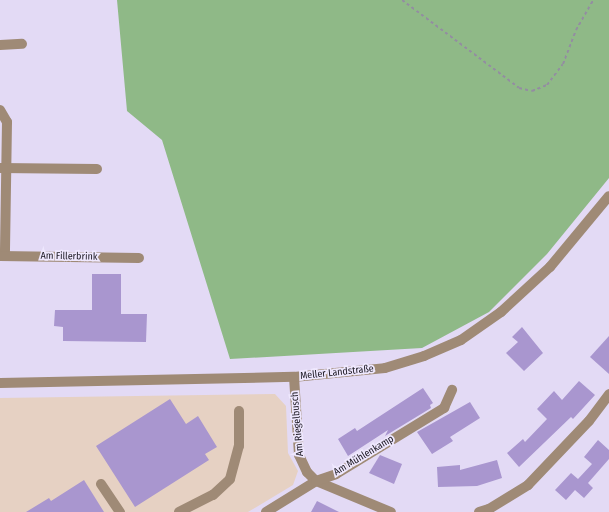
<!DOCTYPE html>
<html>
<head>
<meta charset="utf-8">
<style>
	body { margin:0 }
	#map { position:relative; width:609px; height:512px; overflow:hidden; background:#e3daf5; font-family:"Fira Sans Condensed",sans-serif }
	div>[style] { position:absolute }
	.education>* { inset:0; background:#e6d1c3 }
	.forest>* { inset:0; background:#8fb987 }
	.building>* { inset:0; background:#a996cf }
	.path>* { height:2px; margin-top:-1px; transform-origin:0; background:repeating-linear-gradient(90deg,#938da1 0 3px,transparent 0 6px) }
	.minor>* { height:10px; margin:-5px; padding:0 5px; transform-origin:5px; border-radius:5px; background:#9f8a76 }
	span { translate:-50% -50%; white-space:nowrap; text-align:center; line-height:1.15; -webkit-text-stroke:3.5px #efe8fe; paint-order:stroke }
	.street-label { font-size:10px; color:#1a1720 }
</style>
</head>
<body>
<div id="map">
	<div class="education">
		<i style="clip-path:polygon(275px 394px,286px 406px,288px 453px,298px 471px,293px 485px,248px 512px,0 512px,0 398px)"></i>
	</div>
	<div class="forest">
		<i style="clip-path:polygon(117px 0,609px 0,609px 178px,547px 254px,489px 312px,422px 348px,230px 359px,162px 140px,127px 111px)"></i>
	</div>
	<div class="building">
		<i style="clip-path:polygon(92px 274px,121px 274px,121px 314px,147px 314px,146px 342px,63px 341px,63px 327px,54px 326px,55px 310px,92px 310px)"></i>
		<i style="clip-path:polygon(522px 327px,543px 353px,524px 371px,506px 353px,518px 342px,512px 337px)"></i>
		<i style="clip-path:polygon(609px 336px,609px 374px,590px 357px)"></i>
		<i style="clip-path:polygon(579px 381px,595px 395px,573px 419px,571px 417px,519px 467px,507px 453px,523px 439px,525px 442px,547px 419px,537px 409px,554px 391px,562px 400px)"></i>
		<i style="clip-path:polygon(423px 388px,433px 403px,430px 405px,431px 408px,385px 436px,388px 430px,348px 456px,338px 439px,355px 428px,357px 431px)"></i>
		<i style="clip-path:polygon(170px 399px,186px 424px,198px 416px,217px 447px,205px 454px,209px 460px,135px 507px,96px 446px)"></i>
		<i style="clip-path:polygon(470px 402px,480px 418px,450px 437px,453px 441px,432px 454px,417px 432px)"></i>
		<i style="clip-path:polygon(598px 440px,609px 450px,609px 459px,588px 483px,593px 488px,584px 498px,575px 490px,566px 500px,555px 490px,571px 473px,578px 479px,592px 464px,584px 457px)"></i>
		<i style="clip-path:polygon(380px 455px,402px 464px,394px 484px,369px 473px)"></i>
		<i style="clip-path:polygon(497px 460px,502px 478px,477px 486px,438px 487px,437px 467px,460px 465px,460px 470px)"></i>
		<i style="clip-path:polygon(84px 480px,104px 512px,26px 512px,49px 498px,51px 501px)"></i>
		<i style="clip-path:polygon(317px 501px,339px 512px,311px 512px)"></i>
	</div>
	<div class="path">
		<i style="left:402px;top:0;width:146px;rotate:36.9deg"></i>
		<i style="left:519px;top:88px;width:13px;rotate:13deg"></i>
		<i style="left:532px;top:91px;width:16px;rotate:-22deg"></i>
		<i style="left:547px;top:85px;width:26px;rotate:-53deg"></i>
		<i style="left:563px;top:64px;width:36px;rotate:-69deg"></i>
		<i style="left:576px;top:30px;width:34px;rotate:-60deg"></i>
	</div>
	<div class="minor">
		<i style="left:0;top:45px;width:22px;rotate:-3deg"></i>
		<i style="left:0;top:110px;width:14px;rotate:60deg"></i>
		<i style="left:7px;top:122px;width:134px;rotate:90.9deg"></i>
		<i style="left:0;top:168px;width:97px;rotate:0.6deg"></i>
		<i style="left:0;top:256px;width:139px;rotate:0.8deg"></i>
		<i style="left:294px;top:377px;width:78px;rotate:86.3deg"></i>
		<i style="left:299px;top:455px;width:19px;rotate:65deg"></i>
		<i style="left:307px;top:472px;width:13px;rotate:45deg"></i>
		<i style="left:316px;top:481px;width:81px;rotate:22.5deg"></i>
		<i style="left:0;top:383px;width:294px;rotate:-1.2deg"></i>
		<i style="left:294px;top:377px;width:91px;rotate:-5.6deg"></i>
		<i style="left:385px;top:368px;width:41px;rotate:-17.1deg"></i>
		<i style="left:424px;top:356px;width:40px;rotate:-23.4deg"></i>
		<i style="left:461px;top:340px;width:49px;rotate:-35deg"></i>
		<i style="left:501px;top:312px;width:67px;rotate:-42.6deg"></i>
		<i style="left:550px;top:267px;width:92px;rotate:-50.3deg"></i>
		<i style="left:101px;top:484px;width:34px;rotate:56deg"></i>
		<i style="left:179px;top:512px;width:38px;rotate:-27deg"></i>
		<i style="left:213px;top:495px;width:23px;rotate:-43deg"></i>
		<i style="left:230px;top:479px;width:34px;rotate:-75deg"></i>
		<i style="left:239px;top:446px;width:35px;rotate:-90deg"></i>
		<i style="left:266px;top:512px;width:59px;rotate:-31.8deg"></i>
		<i style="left:316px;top:481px;width:21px;rotate:-19deg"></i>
		<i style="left:336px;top:474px;width:127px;rotate:-31.4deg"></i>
		<i style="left:444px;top:408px;width:20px;rotate:-66deg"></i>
		<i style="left:479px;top:512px;width:10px;rotate:-17deg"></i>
		<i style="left:489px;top:509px;width:46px;rotate:-31.6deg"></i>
		<i style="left:528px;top:485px;width:88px;rotate:-46.4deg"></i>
		<i style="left:589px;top:421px;width:34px;rotate:-53deg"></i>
	</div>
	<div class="street-label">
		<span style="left:69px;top:257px;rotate:1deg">Am Fillerbrink</span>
		<span style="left:337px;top:373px;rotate:-6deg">Meller Landstraße</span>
		<span style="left:298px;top:424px;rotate:-95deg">Am Riegelbusch</span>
		<span style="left:364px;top:456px;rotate:-31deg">Am Mühlenkamp</span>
	</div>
</div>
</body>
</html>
